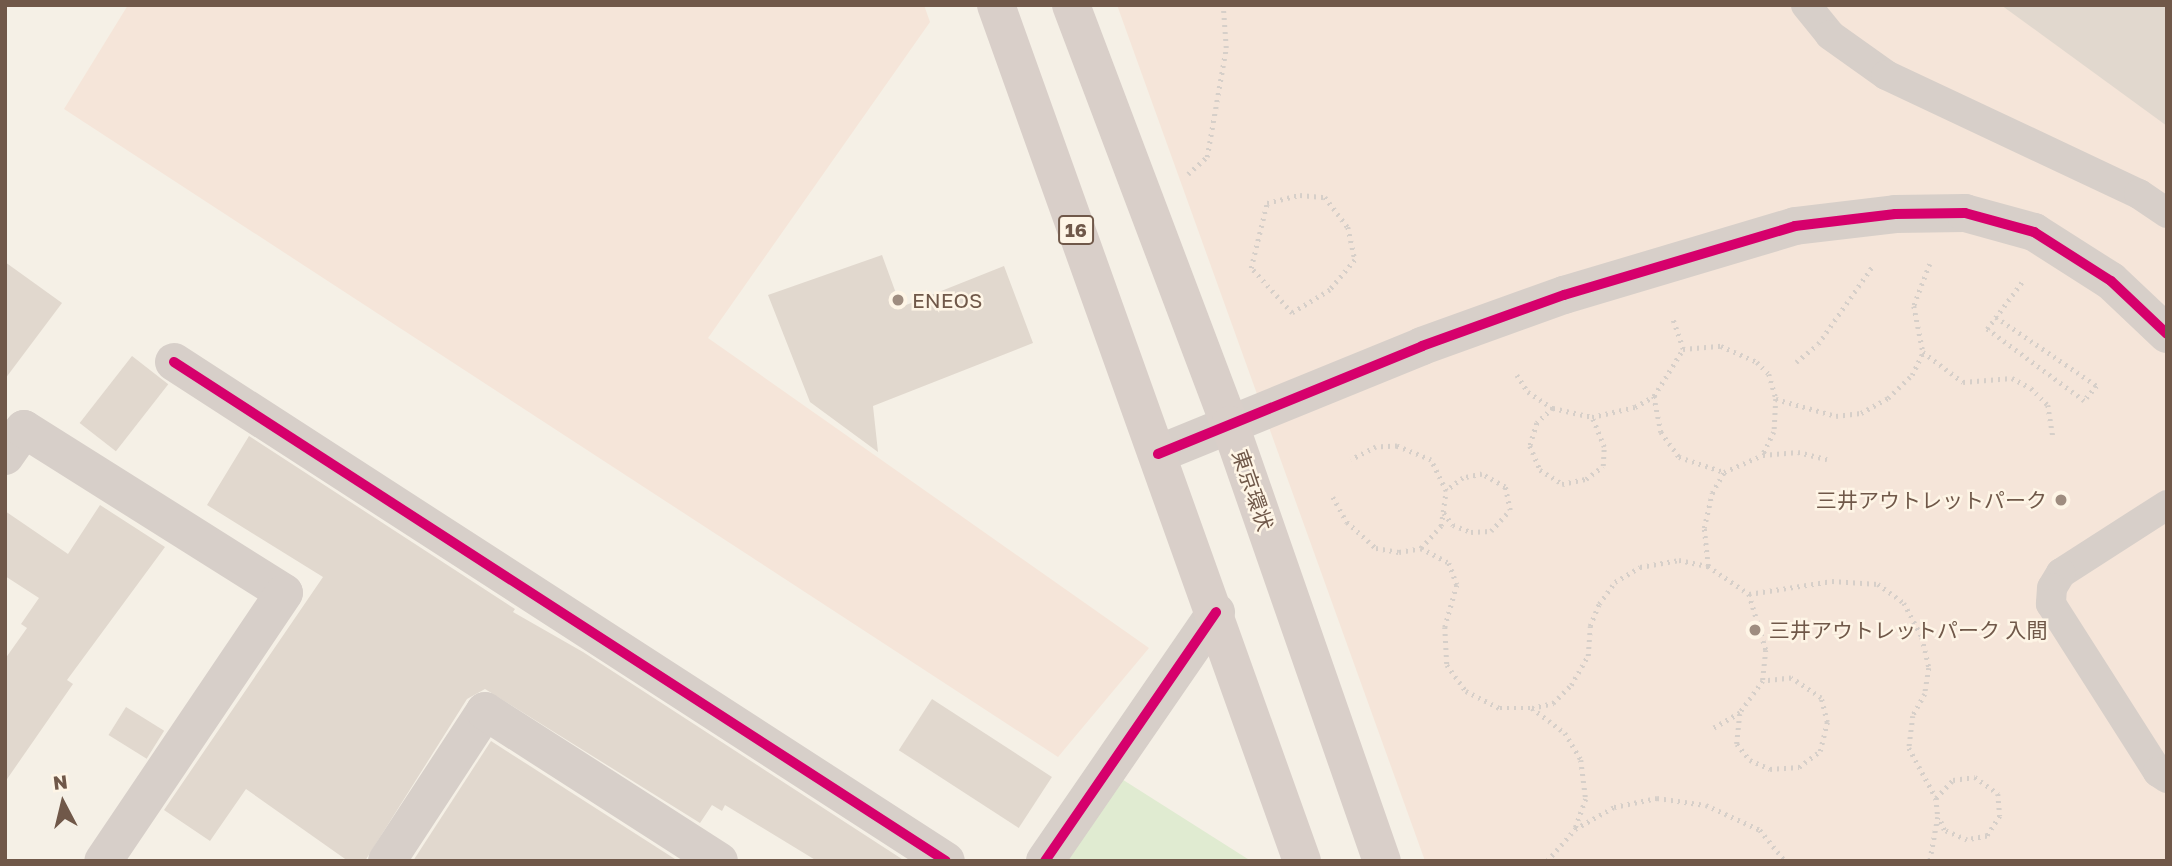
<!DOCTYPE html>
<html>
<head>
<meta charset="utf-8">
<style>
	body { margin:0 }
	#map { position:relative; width:2172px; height:866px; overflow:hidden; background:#f5f0e6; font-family:"Golos Text","Noto Sans JP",sans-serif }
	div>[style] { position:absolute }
	.commercial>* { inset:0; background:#f5e5d9 }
	.green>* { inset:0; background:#e0ebd1 }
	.building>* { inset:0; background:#e1d8ce; transform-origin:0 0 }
	.path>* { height:4.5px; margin-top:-2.25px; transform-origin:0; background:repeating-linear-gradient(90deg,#d6cfc9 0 2px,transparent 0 7px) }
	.lane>* { height:30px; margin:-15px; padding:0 15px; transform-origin:15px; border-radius:15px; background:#d7cfc9 }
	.street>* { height:38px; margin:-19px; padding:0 19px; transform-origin:19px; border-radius:19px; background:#d7cfc9 }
	.highway>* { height:38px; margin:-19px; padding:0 19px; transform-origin:19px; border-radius:19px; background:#d9cfc9 }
	.cycleway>* { height:10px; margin:-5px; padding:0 5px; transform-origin:5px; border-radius:5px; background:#d6006c }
	.dots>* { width:19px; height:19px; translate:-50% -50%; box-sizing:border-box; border:4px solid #fef5e6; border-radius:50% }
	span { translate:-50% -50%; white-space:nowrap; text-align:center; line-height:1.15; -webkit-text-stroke:5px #fef5e6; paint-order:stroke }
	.shield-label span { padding:2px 5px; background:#fef5e6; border:2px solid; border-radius:5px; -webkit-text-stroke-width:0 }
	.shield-label { font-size:19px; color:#705849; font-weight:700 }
	.poi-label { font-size:21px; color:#705849 }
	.left { translate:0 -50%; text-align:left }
	.right { translate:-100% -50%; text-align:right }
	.street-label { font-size:21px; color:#705849 }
	.frame { position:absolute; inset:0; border:7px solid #705849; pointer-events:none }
	.north { position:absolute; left:28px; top:768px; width:70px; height:70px; -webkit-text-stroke:5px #fef5e6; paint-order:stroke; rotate:353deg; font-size:19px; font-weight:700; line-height:28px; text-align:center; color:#705849 }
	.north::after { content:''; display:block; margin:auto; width:24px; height:32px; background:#705849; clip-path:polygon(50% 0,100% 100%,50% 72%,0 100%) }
</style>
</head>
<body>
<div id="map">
	<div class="commercial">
		<i style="clip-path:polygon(128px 5px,924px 5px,930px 22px,708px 338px,1149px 648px,1058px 757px,64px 109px)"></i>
		<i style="clip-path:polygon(1117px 5px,2167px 5px,2167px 861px,1425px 861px)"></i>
	</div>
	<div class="green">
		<i style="clip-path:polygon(1117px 776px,1251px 861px,1064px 861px)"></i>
	</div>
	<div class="building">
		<i style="clip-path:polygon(2001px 5px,2167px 5px,2167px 126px)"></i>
		<i style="clip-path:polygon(882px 255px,901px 307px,1004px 266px,1033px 343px,873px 406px,878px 452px,810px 402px,768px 295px)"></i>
		<i style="clip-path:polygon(5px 262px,62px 303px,5px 379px)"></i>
		<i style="left:132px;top:356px;width:46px;height:85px;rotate:38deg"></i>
		<i style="clip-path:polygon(249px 436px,515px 609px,513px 612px,583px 652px,905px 861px,817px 861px,725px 805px,722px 811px,712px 805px,700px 823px,485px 689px,467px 699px,365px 861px,348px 861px,246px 789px,210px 841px,164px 810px,323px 577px,207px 505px)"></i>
		<i style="clip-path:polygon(100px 505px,165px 547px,67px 680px,73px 684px,5px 782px,5px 659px,27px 628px,21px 624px,39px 598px,5px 576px,5px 511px,68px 554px)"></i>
		<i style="left:932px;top:699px;width:143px;height:61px;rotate:33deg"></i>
		<i style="left:126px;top:707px;width:45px;height:33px;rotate:32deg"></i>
		<i style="clip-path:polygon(491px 741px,675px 859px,413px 861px)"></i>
	</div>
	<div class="path">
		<i style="left:1188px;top:174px;width:25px;rotate:-42deg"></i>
		<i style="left:1207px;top:157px;width:111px;rotate:-80.1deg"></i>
		<i style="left:1226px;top:48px;width:43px;rotate:-94deg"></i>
		<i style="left:1300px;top:195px;width:25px;rotate:5deg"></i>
		<i style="left:1325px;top:197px;width:38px;rotate:53deg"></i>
		<i style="left:1348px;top:227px;width:34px;rotate:78deg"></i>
		<i style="left:1355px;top:260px;width:39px;rotate:130deg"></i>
		<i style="left:1330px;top:290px;width:44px;rotate:148.8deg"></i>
		<i style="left:1292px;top:313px;width:61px;rotate:-132.3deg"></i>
		<i style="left:1251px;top:268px;width:67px;rotate:-76.2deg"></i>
		<i style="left:1267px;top:203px;width:34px;rotate:-14deg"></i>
		<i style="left:1930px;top:264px;width:45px;rotate:110.9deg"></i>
		<i style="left:1914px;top:306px;width:47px;rotate:78.9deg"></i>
		<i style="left:1923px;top:352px;width:50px;rotate:36.9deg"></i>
		<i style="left:1963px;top:382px;width:49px;rotate:-4.7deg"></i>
		<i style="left:2012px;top:378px;width:21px;rotate:28deg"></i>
		<i style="left:2031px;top:388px;width:24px;rotate:45deg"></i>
		<i style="left:2048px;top:405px;width:32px;rotate:81deg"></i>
		<i style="left:1996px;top:317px;width:122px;rotate:34.3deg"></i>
		<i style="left:2097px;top:386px;width:20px;rotate:131deg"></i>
		<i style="left:2084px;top:401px;width:121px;rotate:-143.4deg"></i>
		<i style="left:1987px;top:329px;width:59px;rotate:-53.3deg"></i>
		<i style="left:1683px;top:349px;width:38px;rotate:-5deg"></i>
		<i style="left:1721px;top:346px;width:39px;rotate:24deg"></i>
		<i style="left:1757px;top:362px;width:17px;rotate:45deg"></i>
		<i style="left:1769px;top:374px;width:26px;rotate:74deg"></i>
		<i style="left:1776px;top:399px;width:33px;rotate:93deg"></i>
		<i style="left:1774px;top:432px;width:25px;rotate:116deg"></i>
		<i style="left:1796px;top:362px;width:28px;rotate:-39deg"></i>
		<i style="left:1818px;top:344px;width:94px;rotate:-55deg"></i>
		<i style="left:1517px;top:375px;width:20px;rotate:57deg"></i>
		<i style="left:1528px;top:392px;width:30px;rotate:33deg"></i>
		<i style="left:1553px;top:408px;width:40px;rotate:13deg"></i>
		<i style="left:1592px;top:417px;width:44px;rotate:-13.1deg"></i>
		<i style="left:1635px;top:407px;width:22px;rotate:-30deg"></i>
		<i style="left:1654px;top:396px;width:55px;rotate:-58.3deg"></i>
		<i style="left:1683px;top:349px;width:34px;rotate:-109deg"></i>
		<i style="left:1654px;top:396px;width:37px;rotate:79deg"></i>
		<i style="left:1661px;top:432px;width:31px;rotate:54deg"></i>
		<i style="left:1679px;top:457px;width:47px;rotate:18.4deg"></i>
		<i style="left:1776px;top:399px;width:62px;rotate:15.8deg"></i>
		<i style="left:1836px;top:416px;width:25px;rotate:-7deg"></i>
		<i style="left:1861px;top:413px;width:31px;rotate:-29deg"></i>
		<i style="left:1888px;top:398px;width:33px;rotate:-44deg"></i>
		<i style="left:1912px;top:375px;width:25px;rotate:-64deg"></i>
		<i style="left:1553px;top:408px;width:22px;rotate:137deg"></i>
		<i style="left:1537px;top:423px;width:24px;rotate:107deg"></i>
		<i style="left:1530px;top:446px;width:26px;rotate:67deg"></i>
		<i style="left:1540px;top:470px;width:26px;rotate:32deg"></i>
		<i style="left:1562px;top:484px;width:25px;rotate:-12deg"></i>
		<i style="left:1586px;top:479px;width:21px;rotate:-37deg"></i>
		<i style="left:1603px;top:466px;width:19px;rotate:-87deg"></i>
		<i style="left:1604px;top:447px;width:32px;rotate:-112deg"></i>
		<i style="left:1333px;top:497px;width:29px;rotate:61deg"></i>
		<i style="left:1347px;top:522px;width:39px;rotate:42deg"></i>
		<i style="left:1376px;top:548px;width:23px;rotate:10deg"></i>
		<i style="left:1399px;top:552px;width:22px;rotate:-10deg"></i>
		<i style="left:1421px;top:548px;width:30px;rotate:-48deg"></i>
		<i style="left:1441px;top:526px;width:35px;rotate:-82deg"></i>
		<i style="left:1446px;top:491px;width:34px;rotate:-116deg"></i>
		<i style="left:1431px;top:460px;width:37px;rotate:-158deg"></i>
		<i style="left:1397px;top:446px;width:21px;rotate:177deg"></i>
		<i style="left:1376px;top:447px;width:28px;rotate:153deg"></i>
		<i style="left:1444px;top:513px;width:15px;rotate:53deg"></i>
		<i style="left:1453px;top:525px;width:19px;rotate:21deg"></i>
		<i style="left:1471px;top:532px;width:20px;rotate:-3deg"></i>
		<i style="left:1491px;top:531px;width:28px;rotate:-48deg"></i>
		<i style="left:1510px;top:510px;width:24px;rotate:-102deg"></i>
		<i style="left:1505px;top:487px;width:26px;rotate:-151deg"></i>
		<i style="left:1482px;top:474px;width:19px;rotate:168deg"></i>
		<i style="left:1463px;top:478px;width:21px;rotate:143deg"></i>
		<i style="left:1421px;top:548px;width:32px;rotate:28deg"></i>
		<i style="left:1449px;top:563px;width:23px;rotate:70deg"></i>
		<i style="left:1457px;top:585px;width:44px;rotate:105.9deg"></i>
		<i style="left:1445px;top:627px;width:38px;rotate:87deg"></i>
		<i style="left:1447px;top:665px;width:32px;rotate:54deg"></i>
		<i style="left:1466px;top:691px;width:38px;rotate:27deg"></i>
		<i style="left:1500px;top:708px;width:32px"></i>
		<i style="left:1532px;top:708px;width:41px;rotate:37.1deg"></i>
		<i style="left:1565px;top:733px;width:31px;rotate:59deg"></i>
		<i style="left:1581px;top:760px;width:39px;rotate:83deg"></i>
		<i style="left:1586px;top:799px;width:32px;rotate:110deg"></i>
		<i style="left:1708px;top:566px;width:38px;rotate:-96deg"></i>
		<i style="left:1704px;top:528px;width:36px;rotate:-77deg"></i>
		<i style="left:1712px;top:493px;width:24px;rotate:-60deg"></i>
		<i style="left:1724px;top:472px;width:43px;rotate:-23.6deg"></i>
		<i style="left:1763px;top:455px;width:35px;rotate:-5deg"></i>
		<i style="left:1798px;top:452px;width:30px;rotate:14deg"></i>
		<i style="left:1749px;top:594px;width:84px;rotate:-8.9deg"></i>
		<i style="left:1832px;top:581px;width:46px;rotate:3.7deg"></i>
		<i style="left:1878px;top:584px;width:32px;rotate:36deg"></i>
		<i style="left:1904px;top:603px;width:38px;rotate:62deg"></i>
		<i style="left:1922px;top:637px;width:32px;rotate:77deg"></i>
		<i style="left:1929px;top:668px;width:26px;rotate:99deg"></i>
		<i style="left:1925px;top:694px;width:25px;rotate:119deg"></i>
		<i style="left:1913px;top:716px;width:32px;rotate:97deg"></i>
		<i style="left:1909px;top:748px;width:57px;rotate:61.6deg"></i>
		<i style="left:1936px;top:798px;width:19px;rotate:84deg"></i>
		<i style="left:1938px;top:817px;width:45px;rotate:100.3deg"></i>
		<i style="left:1532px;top:708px;width:22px;rotate:-13deg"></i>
		<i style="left:1553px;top:703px;width:25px;rotate:-45deg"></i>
		<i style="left:1571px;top:685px;width:34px;rotate:-60deg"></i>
		<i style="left:1588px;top:656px;width:30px;rotate:-86deg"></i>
		<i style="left:1590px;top:626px;width:24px;rotate:-68deg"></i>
		<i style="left:1599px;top:604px;width:27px;rotate:-54deg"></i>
		<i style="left:1615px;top:582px;width:29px;rotate:-31deg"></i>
		<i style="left:1640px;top:567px;width:40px;rotate:-10deg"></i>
		<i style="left:1679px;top:560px;width:30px;rotate:12deg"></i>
		<i style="left:1708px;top:566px;width:50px;rotate:34.3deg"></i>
		<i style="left:1749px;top:594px;width:59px;rotate:73.1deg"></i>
		<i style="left:1766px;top:650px;width:31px;rotate:96deg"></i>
		<i style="left:1763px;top:681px;width:39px;rotate:126deg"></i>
		<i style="left:1740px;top:713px;width:34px;rotate:150deg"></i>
		<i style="left:1740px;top:714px;width:30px;rotate:96deg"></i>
		<i style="left:1737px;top:744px;width:21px;rotate:51deg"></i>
		<i style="left:1750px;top:760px;width:22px;rotate:24deg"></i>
		<i style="left:1770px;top:769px;width:29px;rotate:-4deg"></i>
		<i style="left:1799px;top:767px;width:26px;rotate:-37deg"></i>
		<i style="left:1820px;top:751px;width:30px;rotate:-76deg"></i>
		<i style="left:1827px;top:722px;width:25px;rotate:-104deg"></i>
		<i style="left:1821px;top:698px;width:36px;rotate:-146deg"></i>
		<i style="left:1791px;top:678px;width:28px;rotate:174deg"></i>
		<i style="left:1936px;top:798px;width:25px;rotate:-47deg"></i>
		<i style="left:1953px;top:780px;width:22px;rotate:-8deg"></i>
		<i style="left:1975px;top:777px;width:29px;rotate:36deg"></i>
		<i style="left:1998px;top:794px;width:22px;rotate:85deg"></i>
		<i style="left:2000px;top:816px;width:24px;rotate:123deg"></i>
		<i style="left:1987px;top:836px;width:20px;rotate:169deg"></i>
		<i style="left:1967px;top:840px;width:25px;rotate:-157deg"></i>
		<i style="left:1944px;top:830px;width:11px;rotate:-112deg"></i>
		<i style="left:1547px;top:861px;width:43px;rotate:-48.8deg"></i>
		<i style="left:1575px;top:829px;width:45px;rotate:-29.4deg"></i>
		<i style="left:1614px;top:807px;width:44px;rotate:-11.8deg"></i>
		<i style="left:1657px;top:798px;width:49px;rotate:8.1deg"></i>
		<i style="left:1706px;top:805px;width:60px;rotate:24.8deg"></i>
		<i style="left:1760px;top:830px;width:40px;rotate:51deg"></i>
	</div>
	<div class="lane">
		<i style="left:1806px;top:5px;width:38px;rotate:51deg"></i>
		<i style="left:1830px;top:35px;width:69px;rotate:35.5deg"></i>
		<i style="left:1886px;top:75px;width:280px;rotate:25.2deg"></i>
		<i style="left:2139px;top:194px;width:34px;rotate:34deg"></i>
		<i style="left:2167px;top:505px;width:126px;rotate:147.3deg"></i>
		<i style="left:2061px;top:573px;width:17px;rotate:121deg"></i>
		<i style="left:2052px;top:588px;width:16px;rotate:94deg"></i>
		<i style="left:2051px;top:604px;width:199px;rotate:57.5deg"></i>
		<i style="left:2158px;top:772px;width:11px;rotate:34deg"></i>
	</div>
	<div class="street">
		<i style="left:174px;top:362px;width:919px;rotate:32.88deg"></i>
		<i style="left:1158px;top:454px;width:285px;rotate:-22.2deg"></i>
		<i style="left:1422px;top:346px;width:151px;rotate:-19.8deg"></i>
		<i style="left:1564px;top:295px;width:241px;rotate:-16.6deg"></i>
		<i style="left:1795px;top:226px;width:101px;rotate:-6.8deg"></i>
		<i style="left:1895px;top:214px;width:70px;rotate:-0.8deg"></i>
		<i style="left:1965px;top:213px;width:72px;rotate:15.4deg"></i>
		<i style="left:2034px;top:232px;width:91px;rotate:32.5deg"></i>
		<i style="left:2111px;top:281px;width:77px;rotate:43.4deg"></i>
		<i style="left:5px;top:456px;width:33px;rotate:-55deg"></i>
		<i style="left:24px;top:429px;width:307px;rotate:32.2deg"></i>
		<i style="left:284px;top:593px;width:323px;rotate:124deg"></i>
		<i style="left:387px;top:861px;width:179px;rotate:-56.8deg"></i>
		<i style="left:485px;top:711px;width:278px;rotate:32.7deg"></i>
		<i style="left:1045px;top:861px;width:302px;rotate:-55.5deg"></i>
	</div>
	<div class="highway">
		<i style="left:996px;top:5px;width:909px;rotate:70.33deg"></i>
		<i style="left:1071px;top:5px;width:449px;rotate:69.3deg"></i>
		<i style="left:1230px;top:425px;width:462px;rotate:70.8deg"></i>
	</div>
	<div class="cycleway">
		<i style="left:174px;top:362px;width:919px;rotate:32.88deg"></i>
		<i style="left:1158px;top:454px;width:285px;rotate:-22.2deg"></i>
		<i style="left:1422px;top:346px;width:151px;rotate:-19.8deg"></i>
		<i style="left:1564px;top:295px;width:241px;rotate:-16.6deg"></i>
		<i style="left:1795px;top:226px;width:101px;rotate:-6.8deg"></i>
		<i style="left:1895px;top:214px;width:70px;rotate:-0.8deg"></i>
		<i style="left:1965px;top:213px;width:72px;rotate:15.4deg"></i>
		<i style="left:2034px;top:232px;width:91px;rotate:32.5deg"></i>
		<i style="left:2111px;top:281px;width:77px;rotate:43.4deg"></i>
		<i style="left:1045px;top:861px;width:302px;rotate:-55.5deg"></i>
	</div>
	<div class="dots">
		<i style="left:898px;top:300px;background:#9f8d80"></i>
		<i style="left:2061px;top:500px;background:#9f8d80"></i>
		<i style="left:1755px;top:630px;background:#9f8d80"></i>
	</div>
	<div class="shield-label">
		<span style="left:1076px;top:230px">16</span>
	</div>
	<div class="poi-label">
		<span class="left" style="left:912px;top:300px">ENEOS</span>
		<span class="right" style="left:2047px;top:500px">三井アウトレットパーク</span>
		<span class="left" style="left:1769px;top:630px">三井アウトレットパーク 入間</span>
	</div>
	<div class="street-label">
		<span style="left:1253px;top:490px;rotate:71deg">東京環状</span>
	</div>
	<div class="frame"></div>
	<div class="north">N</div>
</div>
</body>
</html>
